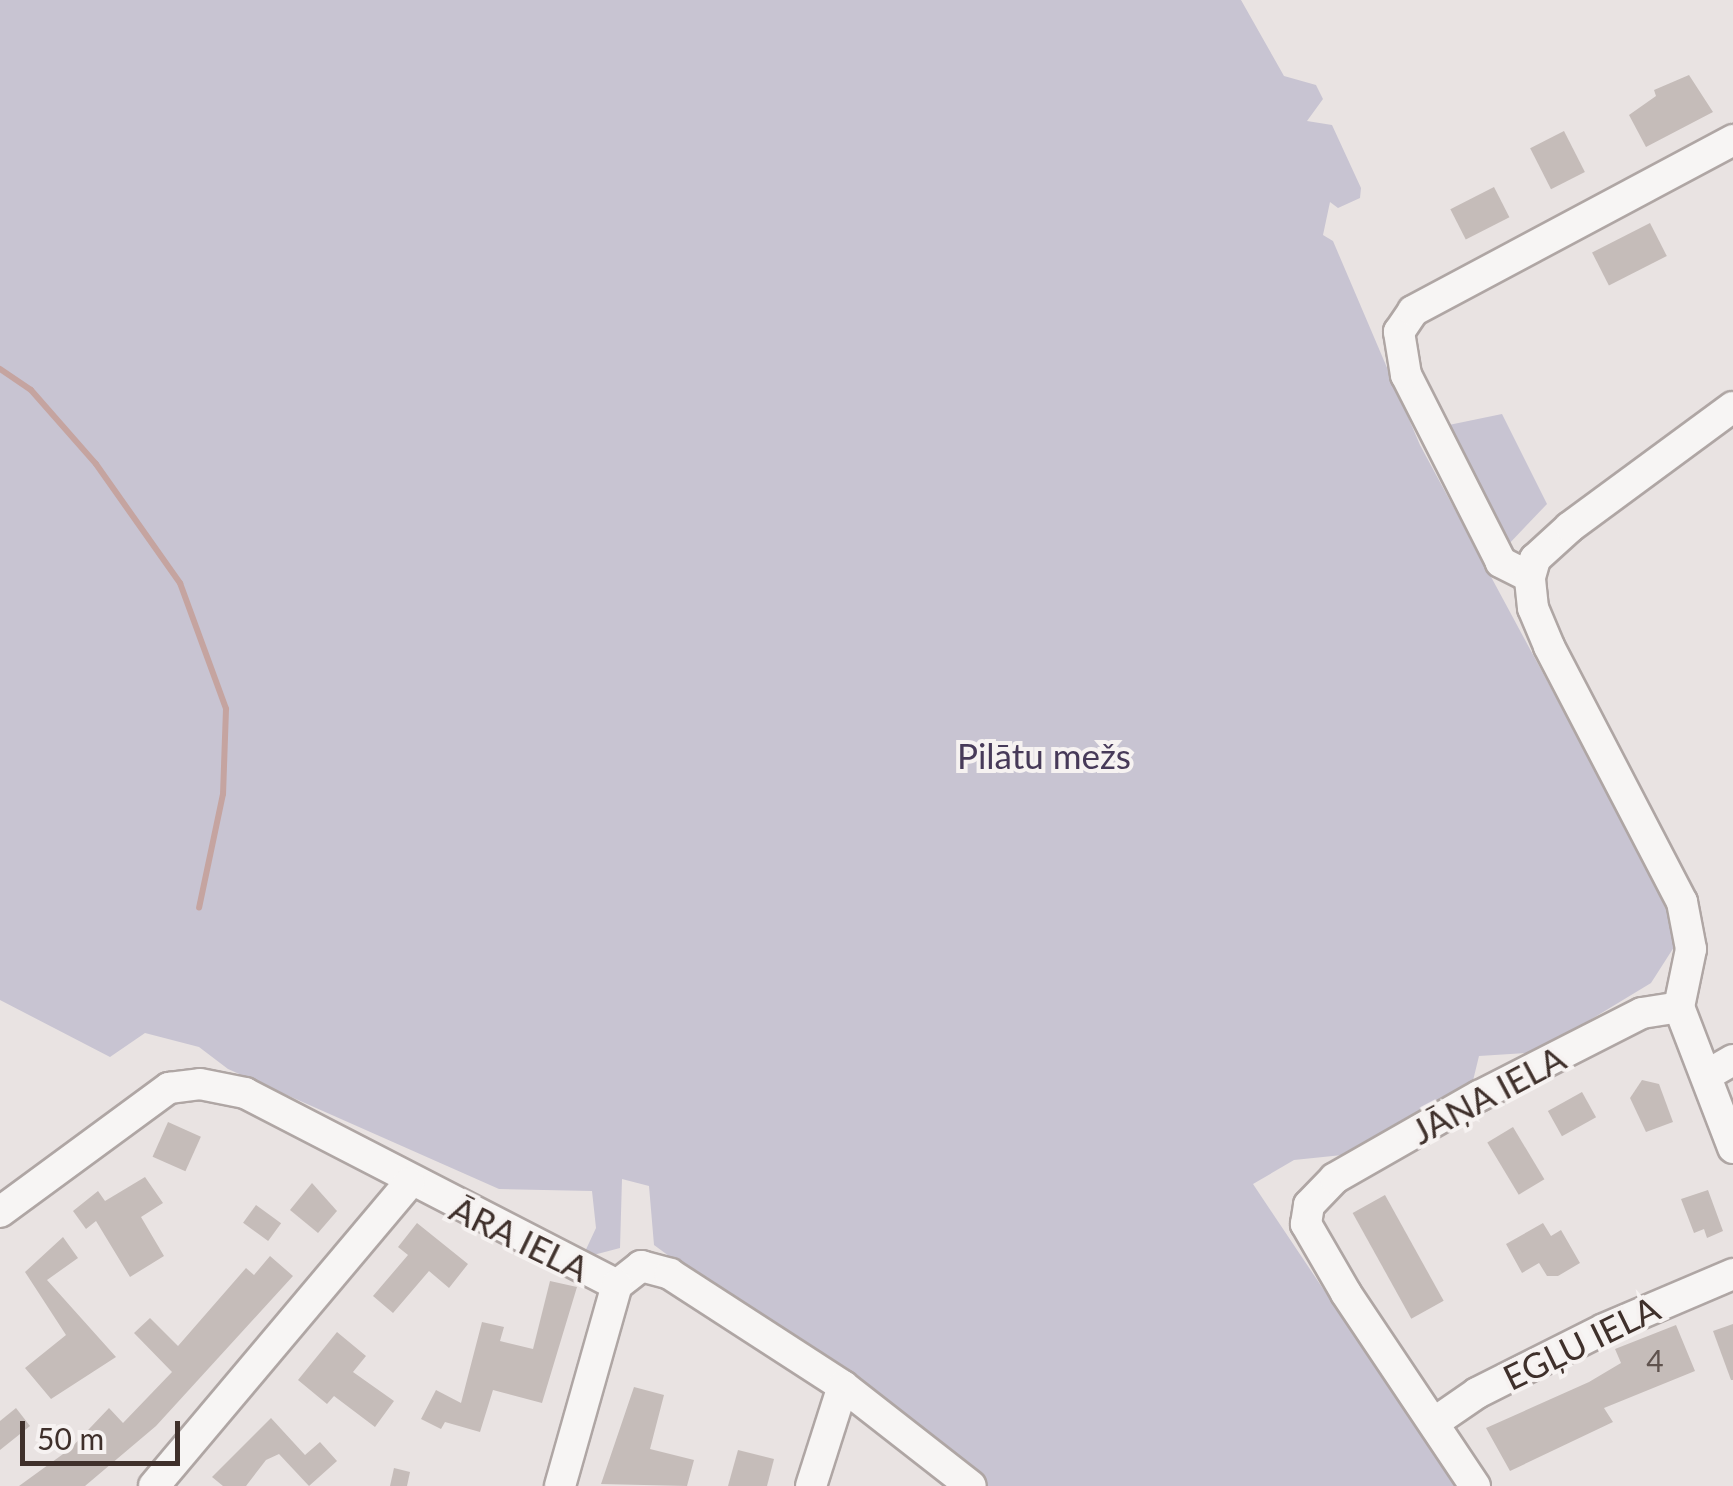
<!DOCTYPE html>
<html>
<head>
<meta charset="utf-8">
<style>
	body { margin:0 }
	#map { position:relative; width:1733px; height:1486px; overflow:hidden; background:#e9e3e2; font-family:Lato,sans-serif }
	div>[style] { position:absolute }
	.green>* { inset:0; background:#c8c4d2 }
	.stream>* { height:6px; margin:-3px; padding:0 3px; transform-origin:3px; border-radius:3px; background:#c5a4a0 }
	.building>* { inset:0; background:#c5bcb9; transform-origin:0 0 }
	.roads { filter:drop-shadow(2px 0 #afa6a4) drop-shadow(-2px 0 #afa6a4) drop-shadow(0 2px #afa6a4) drop-shadow(0 -2px #afa6a4) }
	.minor>* { height:30px; margin:-15px; padding:0 15px; transform-origin:15px; border-radius:15px; background:#f7f5f4 }
	span { translate:-50% -50%; white-space:nowrap; text-align:center; line-height:1.15; -webkit-text-stroke:8px #f6f2f1; paint-order:stroke }
	.number-label { font-size:30px; color:#60534e }
	.number-label span { -webkit-text-stroke-width:0 }
	.park-label { font-size:35px; color:#473a59 }
	.street-label { font-size:35px; color:#3f302b }
	.scale { position:absolute; left:20px; top:1421px; width:160px; height:45px; box-sizing:border-box; border:5px solid #3f302b; border-top:0; padding-left:12px; font-size:30px; line-height:35px; white-space:nowrap; color:#3f302b; -webkit-text-stroke:8px #f6f2f1; paint-order:stroke }
</style>
</head>
<body>
<div id="map">
	<div class="green">
		<i style="clip-path:polygon(0 0,1241px 0,1284px 76px,1316px 85px,1323px 99px,1307px 121px,1332px 125px,1361px 188px,1360px 198px,1338px 208px,1330px 202px,1323px 235px,1333px 241px,1420px 445px,1683px 933px,1651px 983px,1585px 1023px,1558px 1051px,1479px 1056px,1469px 1097px,1381px 1151px,1294px 1160px,1253px 1184px,1455px 1486px,983px 1486px,654px 1245px,649px 1186px,622px 1179px,620px 1248px,582px 1258px,596px 1228px,592px 1191px,499px 1189px,228px 1069px,199px 1047px,145px 1033px,110px 1057px,0 1000px)"></i>
		<i style="clip-path:polygon(1502px 414px,1547px 504px,1505px 548px,1444px 426px)"></i>
	</div>
	<div class="stream">
		<i style="left:0;top:369px;width:37px;rotate:34deg"></i>
		<i style="left:31px;top:390px;width:98px;rotate:48.7deg"></i>
		<i style="left:96px;top:464px;width:146px;rotate:54.8deg"></i>
		<i style="left:180px;top:583px;width:134px;rotate:69.9deg"></i>
		<i style="left:226px;top:709px;width:85px;rotate:92deg"></i>
		<i style="left:223px;top:794px;width:116px;rotate:101.9deg"></i>
	</div>
	<div class="building">
		<i style="clip-path:polygon(1689px 75px,1713px 112px,1646px 147px,1629px 115px,1656px 96px,1654px 90px)"></i>
		<i style="left:1564px;top:131px;width:46px;height:38px;rotate:63deg"></i>
		<i style="left:1494px;top:187px;width:34px;height:49px;rotate:63deg"></i>
		<i style="left:1650px;top:223px;width:37px;height:65px;rotate:63deg"></i>
		<i style="clip-path:polygon(1642px 1080px,1659px 1084px,1673px 1122px,1646px 1132px,1630px 1098px)"></i>
		<i style="left:1582px;top:1092px;width:29px;height:39px;rotate:61deg"></i>
		<i style="left:168px;top:1122px;width:36px;height:38px;rotate:24deg"></i>
		<i style="left:1513px;top:1127px;width:61px;height:30px;rotate:59deg"></i>
		<i style="clip-path:polygon(145px 1177px,163px 1203px,141px 1217px,164px 1256px,130px 1277px,96px 1221px,86px 1229px,73px 1211px,98px 1191px,105px 1201px)"></i>
		<i style="clip-path:polygon(312px 1183px,337px 1211px,318px 1233px,290px 1210px)"></i>
		<i style="clip-path:polygon(1708px 1190px,1723px 1231px,1707px 1238px,1704px 1229px,1694px 1233px,1681px 1199px)"></i>
		<i style="left:1385px;top:1195px;width:121px;height:37px;rotate:61deg"></i>
		<i style="left:256px;top:1205px;width:31px;height:22px;rotate:36deg"></i>
		<i style="clip-path:polygon(417px 1223px,468px 1264px,449px 1288px,429px 1271px,393px 1313px,373px 1296px,408px 1255px,398px 1247px)"></i>
		<i style="clip-path:polygon(1543px 1223px,1551px 1236px,1561px 1230px,1580px 1263px,1558px 1276px,1547px 1276px,1539px 1263px,1522px 1273px,1506px 1244px)"></i>
		<i style="clip-path:polygon(63px 1237px,78px 1258px,47px 1280px,116px 1357px,51px 1399px,25px 1368px,66px 1335px,25px 1272px)"></i>
		<i style="clip-path:polygon(270px 1256px,293px 1276px,156px 1426px,85px 1486px,19px 1486px,70px 1449px,109px 1408px,123px 1423px,172px 1372px,134px 1333px,150px 1318px,178px 1346px,246px 1268px,254px 1275px)"></i>
		<i style="clip-path:polygon(550px 1281px,577px 1287px,542px 1403px,493px 1390px,480px 1432px,445px 1422px,441px 1429px,421px 1419px,436px 1390px,461px 1403px,482px 1322px,504px 1327px,500px 1341px,533px 1349px)"></i>
		<i style="clip-path:polygon(1733px 1324px,1733px 1380px,1731px 1380px,1713px 1331px)"></i>
		<i style="clip-path:polygon(1676px 1325px,1695px 1371px,1604px 1408px,1613px 1422px,1510px 1471px,1486px 1428px,1589px 1382px,1621px 1363px,1615px 1349px)"></i>
		<i style="clip-path:polygon(337px 1332px,366px 1356px,353px 1372px,394px 1401px,375px 1427px,334px 1396px,327px 1404px,298px 1380px)"></i>
		<i style="clip-path:polygon(634px 1387px,664px 1395px,650px 1449px,694px 1460px,687px 1486px,601px 1484px)"></i>
		<i style="clip-path:polygon(16px 1408px,30px 1426px,0 1450px,0 1421px)"></i>
		<i style="clip-path:polygon(271px 1418px,305px 1455px,320px 1442px,337px 1461px,309px 1486px,279px 1454px,266px 1460px,246px 1486px,223px 1486px,212px 1477px)"></i>
		<i style="clip-path:polygon(738px 1450px,774px 1459px,767px 1486px,728px 1486px)"></i>
		<i style="clip-path:polygon(394px 1468px,410px 1472px,407px 1486px,390px 1486px)"></i>
	</div>
	<div class="roads">
		<div class="minor">
			<i style="left:1530px;top:577px;width:33px;rotate:-153deg"></i>
			<i style="left:1501px;top:562px;width:210px;rotate:-116.9deg"></i>
			<i style="left:1406px;top:375px;width:44px;rotate:-99.2deg"></i>
			<i style="left:1399px;top:332px;width:25px;rotate:-56deg"></i>
			<i style="left:1413px;top:311px;width:363px;rotate:-28.1deg"></i>
			<i style="left:1679px;top:1007px;width:59px;rotate:-78.3deg"></i>
			<i style="left:1691px;top:949px;width:48px;rotate:-100.8deg"></i>
			<i style="left:1682px;top:902px;width:288px;rotate:-117.5deg"></i>
			<i style="left:1549px;top:646px;width:41px;rotate:-112.8deg"></i>
			<i style="left:1533px;top:608px;width:31px;rotate:-96deg"></i>
			<i style="left:1530px;top:577px;width:19px;rotate:-74deg"></i>
			<i style="left:1535px;top:559px;width:47px;rotate:-42.4deg"></i>
			<i style="left:1570px;top:527px;width:202px;rotate:-36.4deg"></i>
			<i style="left:1679px;top:1007px;width:151px;rotate:69deg"></i>
			<i style="left:1707px;top:1075px;width:30px;rotate:-30deg"></i>
			<i style="left:0;top:1212px;width:210px;rotate:-36.3deg"></i>
			<i style="left:169px;top:1088px;width:31px;rotate:-7deg"></i>
			<i style="left:200px;top:1084px;width:46px;rotate:11.3deg"></i>
			<i style="left:245px;top:1093px;width:419px;rotate:27.3deg"></i>
			<i style="left:617px;top:1285px;width:31px;rotate:-38deg"></i>
			<i style="left:641px;top:1266px;width:30px;rotate:15deg"></i>
			<i style="left:670px;top:1274px;width:206px;rotate:32.9deg"></i>
			<i style="left:843px;top:1386px;width:162px;rotate:38deg"></i>
			<i style="left:1435px;top:1422px;width:51px;rotate:-34.6deg"></i>
			<i style="left:1477px;top:1393px;width:142px;rotate:-26.7deg"></i>
			<i style="left:1604px;top:1329px;width:140px;rotate:-23.1deg"></i>
			<i style="left:154px;top:1486px;width:396px;rotate:-49.9deg"></i>
			<i style="left:560px;top:1486px;width:209px;rotate:-74.2deg"></i>
			<i style="left:811px;top:1486px;width:105px;rotate:-72.3deg"></i>
			<i style="left:1475px;top:1486px;width:232px;rotate:-123.8deg"></i>
			<i style="left:1346px;top:1293px;width:80px;rotate:-120.1deg"></i>
			<i style="left:1306px;top:1224px;width:19px;rotate:-81deg"></i>
			<i style="left:1309px;top:1205px;width:37px;rotate:-46deg"></i>
			<i style="left:1335px;top:1178px;width:166px;rotate:-29.7deg"></i>
			<i style="left:1479px;top:1096px;width:183px;rotate:-27deg"></i>
			<i style="left:1642px;top:1013px;width:37px;rotate:-9deg"></i>
		</div>
	</div>
	<div class="number-label">
		<span style="left:1655px;top:1360px">4</span>
	</div>
	<div class="park-label">
		<span style="left:1044px;top:755px">Pilātu mežs</span>
	</div>
	<div class="street-label">
		<span style="left:1488px;top:1094px;rotate:-28deg">JĀŅA IELA</span>
		<span style="left:520px;top:1238px;rotate:26deg">ĀRA IELA</span>
		<span style="left:1581px;top:1342px;rotate:-26deg">EGĻU IELA</span>
	</div>
	<div class="scale">50 m</div>
</div>
</body>
</html>
